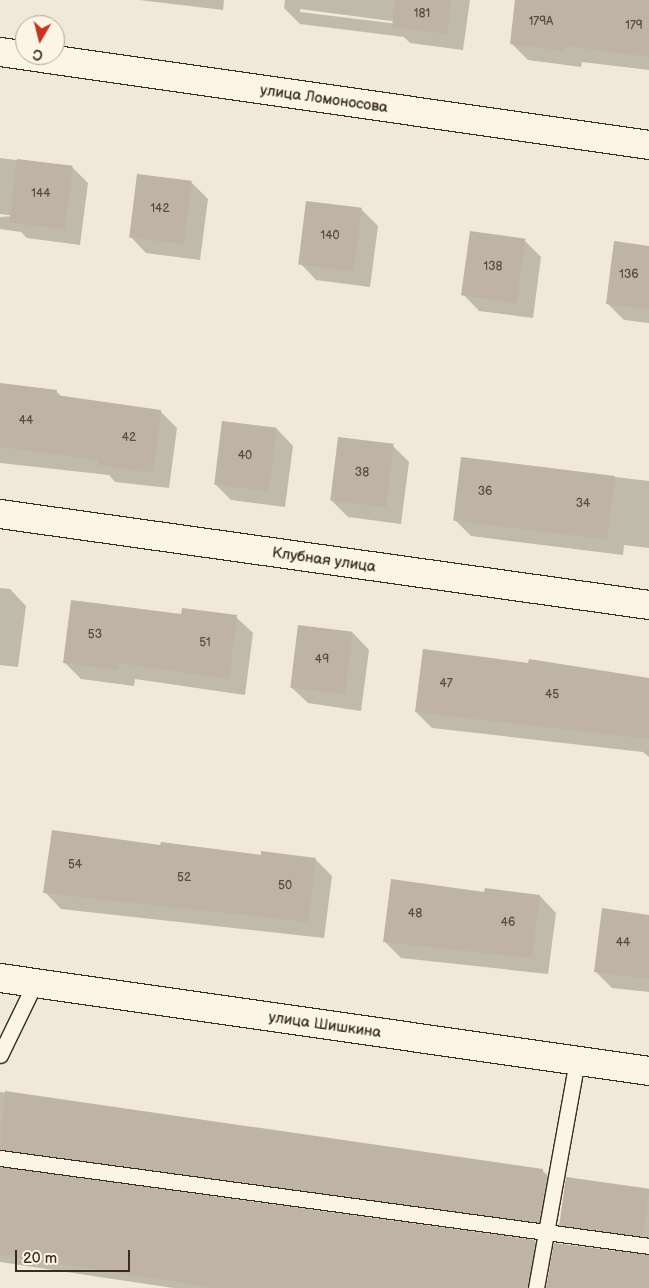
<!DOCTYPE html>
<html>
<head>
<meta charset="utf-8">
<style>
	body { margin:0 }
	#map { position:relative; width:649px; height:1288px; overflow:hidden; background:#f0e9d9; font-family:"Balsamiq Sans",sans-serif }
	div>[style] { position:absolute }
	.shadow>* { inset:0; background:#0003 }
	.building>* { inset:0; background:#beb3a4; transform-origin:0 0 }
	.roads { filter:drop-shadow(1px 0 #3b2a1e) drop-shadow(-1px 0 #3b2a1e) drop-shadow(0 1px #3b2a1e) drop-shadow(0 -1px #3b2a1e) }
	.lane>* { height:15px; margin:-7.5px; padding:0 7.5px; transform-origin:7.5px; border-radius:7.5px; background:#fcf5e5 }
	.street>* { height:28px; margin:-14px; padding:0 14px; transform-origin:14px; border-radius:14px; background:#fcf5e5 }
	.secondary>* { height:28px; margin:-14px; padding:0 14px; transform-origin:14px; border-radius:14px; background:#fcf5e5 }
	span { translate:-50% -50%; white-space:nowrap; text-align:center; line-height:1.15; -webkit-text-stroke:4px #fcf5e5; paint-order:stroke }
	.number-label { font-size:12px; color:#5c4c40 }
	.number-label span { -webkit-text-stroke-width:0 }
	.street-label { font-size:15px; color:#3b2a1e }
	.north { position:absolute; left:15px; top:15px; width:50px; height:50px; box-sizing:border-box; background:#fcf5e5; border:1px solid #afa495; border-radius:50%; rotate:188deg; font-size:14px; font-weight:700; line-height:20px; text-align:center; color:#3b2a1e }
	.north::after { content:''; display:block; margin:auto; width:18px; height:22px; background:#c8321e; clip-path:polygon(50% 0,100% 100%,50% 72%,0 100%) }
	.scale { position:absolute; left:15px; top:1250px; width:115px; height:22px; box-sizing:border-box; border:2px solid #3b2a1e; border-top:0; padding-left:6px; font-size:15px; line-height:18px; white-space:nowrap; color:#3b2a1e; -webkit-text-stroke:4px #fcf5e5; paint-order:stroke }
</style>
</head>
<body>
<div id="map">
	<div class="shadow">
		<i style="clip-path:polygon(139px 0,224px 0,223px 10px)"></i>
		<i style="clip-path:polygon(evenodd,285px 0,470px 0,463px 50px,410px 43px,404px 37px,300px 24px,284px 8px,285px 0,300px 9px,399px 22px,398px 24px,300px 12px,300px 9px)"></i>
		<i style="clip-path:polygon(517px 0,649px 0,649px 70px,582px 62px,581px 67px,528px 60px,511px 43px)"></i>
		<i style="clip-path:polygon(0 158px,72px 167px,88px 183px,80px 245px,27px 238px,21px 232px,0 229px,0 217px,16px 216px,0 214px)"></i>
		<i style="clip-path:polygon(191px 182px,208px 199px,200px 260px,146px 253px,130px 236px)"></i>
		<i style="clip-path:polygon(361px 209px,378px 226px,370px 287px,316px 280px,300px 263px)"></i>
		<i style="clip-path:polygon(524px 240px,541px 257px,533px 318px,479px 311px,463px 294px)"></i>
		<i style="clip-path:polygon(649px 247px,649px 323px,624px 320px,607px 303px)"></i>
		<i style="clip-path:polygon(0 388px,56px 391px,62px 397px,160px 411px,177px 428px,169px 488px,115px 482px,109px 475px,0 463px)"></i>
		<i style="clip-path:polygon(277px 429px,293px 446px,285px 507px,231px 500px,215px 484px)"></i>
		<i style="clip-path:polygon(393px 446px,409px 462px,401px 524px,348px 517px,331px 500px)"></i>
		<i style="clip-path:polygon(462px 459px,649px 481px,649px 548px,624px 545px,623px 555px,471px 536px,454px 519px)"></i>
		<i style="clip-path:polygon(0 588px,10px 589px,26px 606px,18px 667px,0 665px)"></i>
		<i style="clip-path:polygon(182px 615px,236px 617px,253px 633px,245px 695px,135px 679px,134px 686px,81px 679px,64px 662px)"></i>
		<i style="clip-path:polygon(353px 633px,369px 650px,361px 711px,308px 703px,291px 687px)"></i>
		<i style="clip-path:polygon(649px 680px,649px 757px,643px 752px,432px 728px,416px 712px)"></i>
		<i style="clip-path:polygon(161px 846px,316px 860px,332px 876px,324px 938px,61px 909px,45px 892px)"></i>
		<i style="clip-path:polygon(485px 893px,540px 896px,556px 913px,548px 974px,401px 958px,384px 941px)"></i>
		<i style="clip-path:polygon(649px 916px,649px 992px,612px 988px,595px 971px)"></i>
		<i style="clip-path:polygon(0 1092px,542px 1170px,551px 1179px,547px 1229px,0 1163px)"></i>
		<i style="clip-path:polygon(0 1169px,535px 1241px,543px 1250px,536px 1288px,173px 1288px,0 1262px)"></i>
		<i style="clip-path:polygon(649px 1189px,649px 1243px,567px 1232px,558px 1224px)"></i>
	</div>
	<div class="building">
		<i style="clip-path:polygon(395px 0,451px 0,447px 34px,392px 27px)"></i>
		<i style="clip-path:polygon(515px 0,649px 0,649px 57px,566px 46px,565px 51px,510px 44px)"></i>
		<i style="left:17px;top:159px;width:56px;height:64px;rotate:7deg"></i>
		<i style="left:137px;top:174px;width:55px;height:64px;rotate:7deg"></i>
		<i style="left:306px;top:201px;width:56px;height:64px;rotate:7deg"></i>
		<i style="left:470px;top:231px;width:56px;height:65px;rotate:8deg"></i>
		<i style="clip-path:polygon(614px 241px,649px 246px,649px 309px,606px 304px)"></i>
		<i style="clip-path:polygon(0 383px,57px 390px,56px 395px,161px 410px,153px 473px,98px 465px,98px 460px,0 447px)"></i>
		<i style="left:222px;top:421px;width:55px;height:64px;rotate:7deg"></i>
		<i style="left:338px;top:437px;width:56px;height:64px;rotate:7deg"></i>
		<i style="left:461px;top:457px;width:155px;height:64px;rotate:7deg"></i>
		<i style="clip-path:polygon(71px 600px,181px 614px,182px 608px,237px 615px,229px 679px,119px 663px,118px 670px,63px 663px)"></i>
		<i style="left:298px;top:625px;width:55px;height:63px;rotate:7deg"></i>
		<i style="clip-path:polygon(423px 649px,528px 663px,529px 659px,649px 678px,649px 739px,415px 712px)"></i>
		<i style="clip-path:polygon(52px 830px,160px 845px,161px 842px,261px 855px,261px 851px,316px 858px,308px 922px,43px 893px)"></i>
		<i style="clip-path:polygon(391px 879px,484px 892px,485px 888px,540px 895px,532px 958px,383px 942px)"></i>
		<i style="clip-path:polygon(602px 908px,649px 915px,649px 979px,594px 972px)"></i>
		<i style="clip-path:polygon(5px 1091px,543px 1169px,542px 1174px,547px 1174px,538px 1222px,0 1149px)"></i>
		<i style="clip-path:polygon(0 1167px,535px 1240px,527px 1288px,216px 1288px,0 1255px)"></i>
		<i style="left:566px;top:1177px;width:84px;height:48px;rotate:8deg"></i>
		<i style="clip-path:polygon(554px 1243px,649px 1255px,649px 1288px,546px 1288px)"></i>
	</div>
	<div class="roads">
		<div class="lane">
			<i style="left:0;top:1055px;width:80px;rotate:-64.1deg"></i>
			<i style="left:0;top:1158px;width:655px;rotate:7.72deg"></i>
			<i style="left:536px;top:1288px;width:231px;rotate:-79.8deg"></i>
		</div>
		<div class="street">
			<i style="left:0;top:514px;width:655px;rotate:7.98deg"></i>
			<i style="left:0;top:978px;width:656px;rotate:8.15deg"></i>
		</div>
		<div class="secondary">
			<i style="left:0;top:52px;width:656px;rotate:8.15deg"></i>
		</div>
	</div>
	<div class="number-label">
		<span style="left:422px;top:14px">181</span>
		<span style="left:541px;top:22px">179А</span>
		<span style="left:634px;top:26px">179</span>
		<span style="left:41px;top:194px">144</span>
		<span style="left:160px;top:209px">142</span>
		<span style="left:330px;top:236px">140</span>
		<span style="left:493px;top:267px">138</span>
		<span style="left:629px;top:275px">136</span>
		<span style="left:26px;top:421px">44</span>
		<span style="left:129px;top:438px">42</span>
		<span style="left:245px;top:456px">40</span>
		<span style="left:362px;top:473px">38</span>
		<span style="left:485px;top:492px">36</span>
		<span style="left:583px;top:504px">34</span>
		<span style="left:95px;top:635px">53</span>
		<span style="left:205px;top:643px">51</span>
		<span style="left:322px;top:660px">49</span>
		<span style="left:446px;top:684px">47</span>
		<span style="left:552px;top:695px">45</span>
		<span style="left:75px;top:865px">54</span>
		<span style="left:184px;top:878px">52</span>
		<span style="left:285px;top:886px">50</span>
		<span style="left:415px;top:914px">48</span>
		<span style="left:508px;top:923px">46</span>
		<span style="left:623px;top:943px">44</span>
	</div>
	<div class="street-label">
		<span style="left:324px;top:99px;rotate:8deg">улица Ломоносова</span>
		<span style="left:324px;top:560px;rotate:8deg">Клубная улица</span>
		<span style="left:325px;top:1025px;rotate:8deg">улица Шишкина</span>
	</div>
	<div class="north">С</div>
	<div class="scale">20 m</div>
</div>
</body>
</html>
